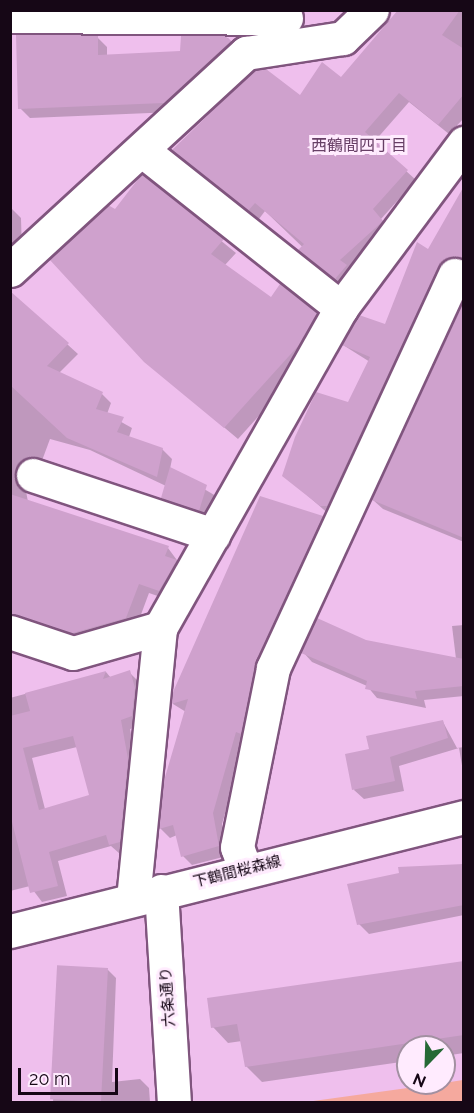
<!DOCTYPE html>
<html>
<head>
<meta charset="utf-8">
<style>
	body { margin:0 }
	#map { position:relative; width:474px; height:1113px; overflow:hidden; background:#efbfed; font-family:Raleway,"Noto Sans JP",sans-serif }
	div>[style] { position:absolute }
	.green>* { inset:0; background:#f5a99e }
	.shadow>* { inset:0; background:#0003 }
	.building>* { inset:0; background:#cfa1cd; transform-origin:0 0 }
	.roads { filter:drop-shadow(2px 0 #80557e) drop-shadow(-2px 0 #80557e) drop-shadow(0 2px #80557e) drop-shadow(0 -2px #80557e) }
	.minor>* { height:33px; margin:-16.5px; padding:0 16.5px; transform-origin:16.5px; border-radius:16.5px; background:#fff }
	span { translate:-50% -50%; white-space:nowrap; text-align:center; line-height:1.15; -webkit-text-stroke:6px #ffebfe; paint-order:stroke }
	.street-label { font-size:15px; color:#160716 }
	.neighbourhood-label { font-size:16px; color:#673f66 }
	.frame { position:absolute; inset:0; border:12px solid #160716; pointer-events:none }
	.north { position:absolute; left:396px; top:1035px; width:60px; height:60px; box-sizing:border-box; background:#ffebfe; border:2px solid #a290a1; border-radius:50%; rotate:203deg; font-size:16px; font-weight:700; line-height:24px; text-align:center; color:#160716 }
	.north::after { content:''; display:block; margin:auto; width:21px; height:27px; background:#256935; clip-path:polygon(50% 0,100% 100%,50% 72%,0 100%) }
	.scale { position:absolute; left:18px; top:1068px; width:100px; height:27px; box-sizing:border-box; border:3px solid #160716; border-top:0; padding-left:8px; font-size:18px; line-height:21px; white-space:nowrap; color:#160716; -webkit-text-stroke:4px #ffebfe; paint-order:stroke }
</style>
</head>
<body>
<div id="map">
	<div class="green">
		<i style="clip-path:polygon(463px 1080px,463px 1102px,306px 1102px,444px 1083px)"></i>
	</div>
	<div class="shadow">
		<i style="clip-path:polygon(410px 10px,464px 10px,464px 118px,449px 134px,409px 102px,374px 142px,416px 180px,381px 219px,391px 231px,345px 288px,265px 211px,259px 219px,174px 150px,341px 79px)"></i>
		<i style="clip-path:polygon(97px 37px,107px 47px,107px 56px,181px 53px,182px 38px,228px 38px,238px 48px,174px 112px,30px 118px,20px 108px)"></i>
		<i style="clip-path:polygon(142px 176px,236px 253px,225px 265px,272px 300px,316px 314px,328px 327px,311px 358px,238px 439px,145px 361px,115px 211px)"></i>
		<i style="clip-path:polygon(10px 207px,21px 218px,22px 253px,10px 253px)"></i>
		<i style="clip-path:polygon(464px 223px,464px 266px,331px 516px,284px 475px,317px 394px,349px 403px,370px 362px,343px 345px,386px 326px,429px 251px)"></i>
		<i style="clip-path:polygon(16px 298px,78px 354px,59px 373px,102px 394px,111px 403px,107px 414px,132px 428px,129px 437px,162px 449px,172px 459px,170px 469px,216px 496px,209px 519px,172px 507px,162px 497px,166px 486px,90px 450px,50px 439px,40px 466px,24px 480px,28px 502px,168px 548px,185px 571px,169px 600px,149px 593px,136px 628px,84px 642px,10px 621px,10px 305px)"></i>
		<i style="clip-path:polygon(464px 305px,464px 542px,383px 509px,373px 500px)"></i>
		<i style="clip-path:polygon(322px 517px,332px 526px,246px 741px,222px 824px,227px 856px,192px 865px,183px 856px,177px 835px,170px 838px,160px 828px,186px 712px,173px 704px,174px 692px)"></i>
		<i style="clip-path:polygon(464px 625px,464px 696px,424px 700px,426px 708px,377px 698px,367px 686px,312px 662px,303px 652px,366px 642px,456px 659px,452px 626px)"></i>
		<i style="clip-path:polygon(evenodd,106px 672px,111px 678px,129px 672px,139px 682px,142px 726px,130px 729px,137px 770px,129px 851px,120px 854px,111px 846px,58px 861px,67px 896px,42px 902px,30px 886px,10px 891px,10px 698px,106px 672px,77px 747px,91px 796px,45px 809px,32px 758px,77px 747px)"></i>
		<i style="clip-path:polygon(443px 722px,457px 748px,464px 747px,464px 777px,459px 748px,399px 766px,404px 791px,364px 799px,354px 790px,371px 750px)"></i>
		<i style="clip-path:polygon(464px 865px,464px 915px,369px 934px,359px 924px)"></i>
		<i style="clip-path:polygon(464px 963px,464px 1053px,444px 1056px,444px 1047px,408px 1047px,408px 1061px,262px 1082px,246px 1066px,242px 1041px,228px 1043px,213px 1027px)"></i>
		<i style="clip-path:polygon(108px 970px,116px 978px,112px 1082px,140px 1079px,149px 1088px,150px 1102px,53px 1102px,59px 971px)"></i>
	</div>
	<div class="building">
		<i style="clip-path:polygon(398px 10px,460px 10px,442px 35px,464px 49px,464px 94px,438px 125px,399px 93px,365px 132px,408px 170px,373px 209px,383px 221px,340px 260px,347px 265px,335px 279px,298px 250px,304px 244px,255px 203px,248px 211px,172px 150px,254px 71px,266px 69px,300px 95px,322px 62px,341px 77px)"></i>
		<i style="clip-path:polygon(16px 35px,98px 35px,98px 55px,180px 51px,181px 36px,225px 36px,231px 41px,164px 103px,18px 109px)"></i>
		<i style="clip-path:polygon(142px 174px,224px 239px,211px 254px,271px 297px,280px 284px,317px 313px,299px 345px,224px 428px,144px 362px,49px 259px,108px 205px,115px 209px)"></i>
		<i style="clip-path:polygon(464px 186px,464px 258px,453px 256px,438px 267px,327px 506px,320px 506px,282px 476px,295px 437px,316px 392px,348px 402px,370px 357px,342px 345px,359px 315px,385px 324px,417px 242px,428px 249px)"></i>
		<i style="clip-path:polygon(10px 291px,69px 343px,47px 366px,103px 392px,96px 409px,124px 417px,117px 432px,163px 448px,157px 477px,67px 438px,10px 385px)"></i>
		<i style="clip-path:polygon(464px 301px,464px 538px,372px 500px)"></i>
		<i style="clip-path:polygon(170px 467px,207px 485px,199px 511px,161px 498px)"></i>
		<i style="clip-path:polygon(10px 494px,169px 546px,165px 556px,177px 560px,159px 591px,139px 584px,126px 618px,73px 633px,10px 614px)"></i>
		<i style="clip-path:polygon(260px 496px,323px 516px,255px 664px,241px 734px,236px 732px,213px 813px,219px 846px,181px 857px,173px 825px,159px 829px,163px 784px,188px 699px,171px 704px,173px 692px)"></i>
		<i style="clip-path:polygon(317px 618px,366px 640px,464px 659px,464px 686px,415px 691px,417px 699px,365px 689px,367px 681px,301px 653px)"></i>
		<i style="clip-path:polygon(evenodd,130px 670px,135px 688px,132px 716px,121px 720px,128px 759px,120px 842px,109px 845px,106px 835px,49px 852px,58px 886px,30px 893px,10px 814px,10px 716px,30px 711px,25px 693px,106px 671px,103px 679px,130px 670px,73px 736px,89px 795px,39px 810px,23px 748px,73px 736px)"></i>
		<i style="clip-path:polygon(443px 720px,448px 738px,390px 757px,395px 781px,352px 790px,345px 754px,369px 749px,366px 736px)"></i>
		<i style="clip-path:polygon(464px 864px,464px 905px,357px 925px,347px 884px,399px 873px,398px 867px)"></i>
		<i style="clip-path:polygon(464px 961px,464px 1035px,245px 1067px,237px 1024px,211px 1028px,207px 998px)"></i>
		<i style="left:108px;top:968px;width:134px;height:51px;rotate:93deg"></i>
	</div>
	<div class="roads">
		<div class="minor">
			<i style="left:10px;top:16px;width:276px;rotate:0.4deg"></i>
			<i style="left:143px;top:151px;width:253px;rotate:38.4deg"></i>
			<i style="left:10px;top:270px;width:321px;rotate:-42.6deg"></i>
			<i style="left:246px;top:53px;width:98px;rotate:-8.8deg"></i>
			<i style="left:343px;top:38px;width:40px;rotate:-44deg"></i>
			<i style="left:33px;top:475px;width:190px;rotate:18.4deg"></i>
			<i style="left:10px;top:632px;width:66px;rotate:18.4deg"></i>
			<i style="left:73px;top:653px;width:91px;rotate:-16deg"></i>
			<i style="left:245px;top:869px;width:23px;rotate:-110deg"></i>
			<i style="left:237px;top:847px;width:183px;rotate:-78.6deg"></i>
			<i style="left:273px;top:668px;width:433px;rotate:-65.2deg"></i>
			<i style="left:161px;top:891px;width:211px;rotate:86.5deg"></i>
			<i style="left:133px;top:899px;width:272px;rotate:-84.3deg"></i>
			<i style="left:160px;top:628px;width:368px;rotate:-60.5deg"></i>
			<i style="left:341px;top:308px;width:206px;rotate:-53.3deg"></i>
			<i style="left:10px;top:931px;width:468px;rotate:-14.1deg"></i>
		</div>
	</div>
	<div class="street-label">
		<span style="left:237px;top:872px;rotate:-14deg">下鶴間桜森線</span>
		<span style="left:168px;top:997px;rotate:-94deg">六条通り</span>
	</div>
	<div class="neighbourhood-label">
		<span style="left:359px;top:146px">西鶴間四丁目</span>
	</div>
	<div class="frame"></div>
	<div class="north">N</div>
	<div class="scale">20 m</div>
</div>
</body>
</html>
